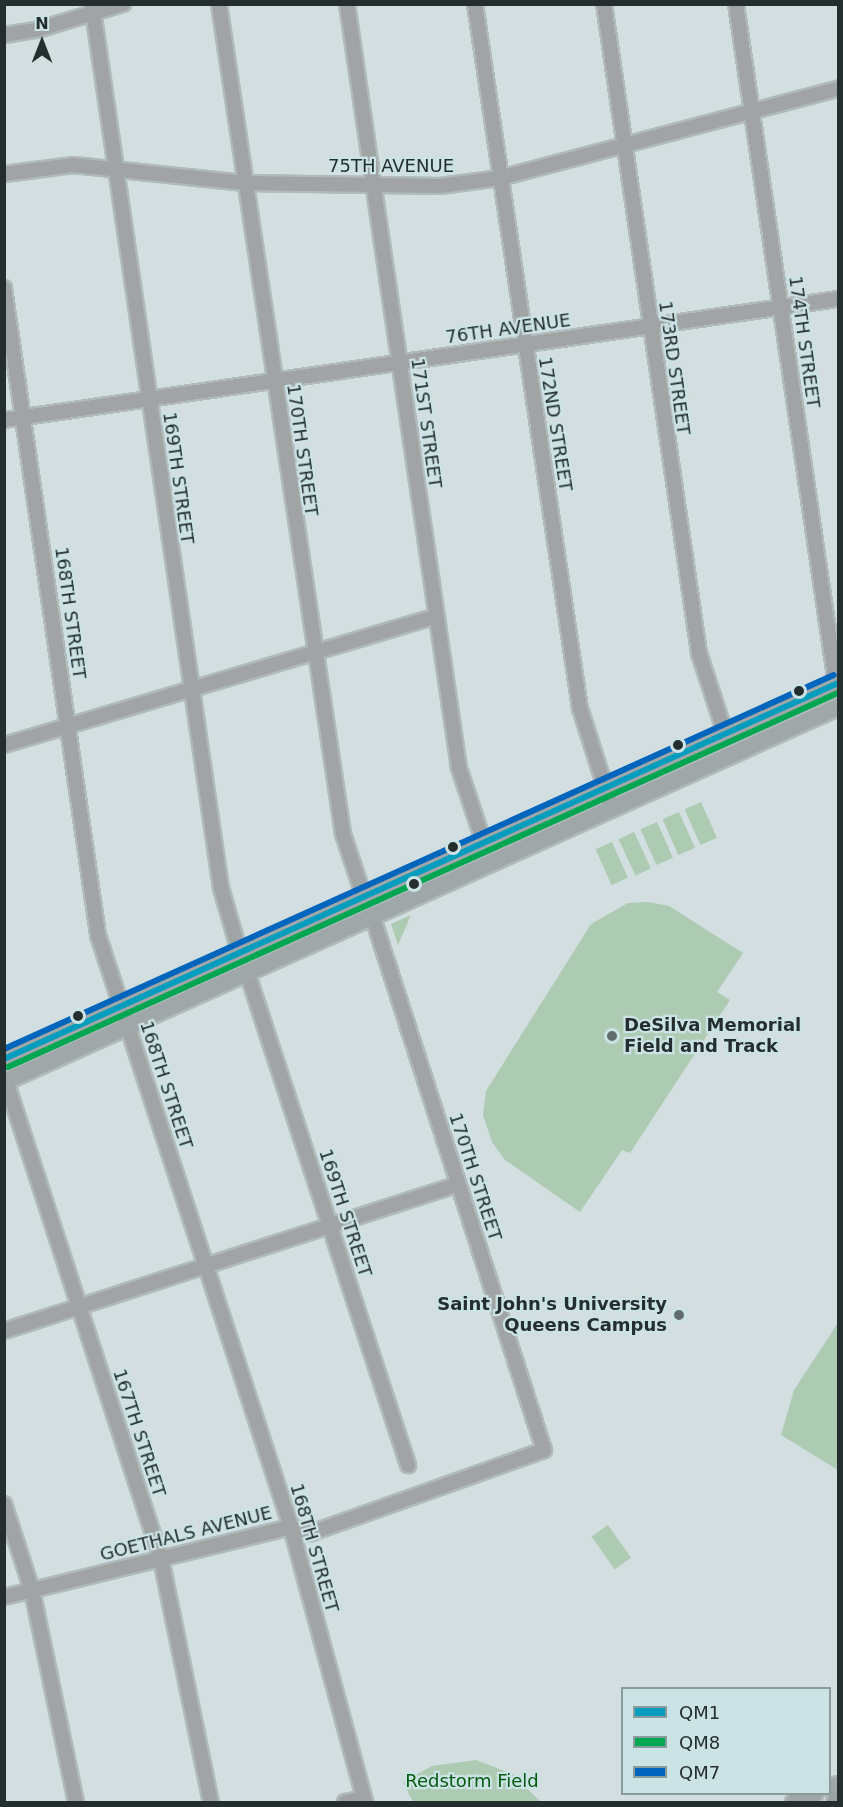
<!DOCTYPE html>
<html>
<head>
<meta charset="utf-8">
<style>
	body { margin:0 }
	#map { position:relative; width:843px; height:1807px; overflow:hidden; background:#d2dedf; font-family:"DejaVu Sans",sans-serif }
	div>[style] { position:absolute }
	.green>* { inset:0; background:#adcab2; transform-origin:0 0 }
	.roads { filter:drop-shadow(2px 0 #b0babb) drop-shadow(-2px 0 #b0babb) drop-shadow(0 2px #b0babb) drop-shadow(0 -2px #b0babb) }
	.minor>* { height:14px; margin:-7px; padding:0 7px; transform-origin:7px; border-radius:7px; background:#a0a4a5 }
	.major>* { height:16px; margin:-8px; padding:0 8px; transform-origin:8px; border-radius:8px; background:#9fa7a8 }
	.highway>* { height:18px; margin:-9px; padding:0 9px; transform-origin:9px; border-radius:9px; background:#9ba2a3 }
	.bus-1>* { height:6px; margin:-3px; padding:0 3px; transform-origin:3px; border-radius:3px; background:#049dbe }
	.bus-2>* { height:6px; margin:-3px; padding:0 3px; transform-origin:3px; border-radius:3px; background:#00a651 }
	.bus-3>* { height:6px; margin:-3px; padding:0 3px; transform-origin:3px; border-radius:3px; background:#0065bd }
	.dots>* { width:16px; height:16px; translate:-50% -50%; box-sizing:border-box; border:3px solid #cce3e5; border-radius:50% }
	span { translate:-50% -50%; white-space:nowrap; text-align:center; line-height:1.15; -webkit-text-stroke:4.5px #cce3e5; paint-order:stroke }
	.street-label { font-size:18px; color:#252e2e }
	.poi-label { font-size:18px; color:#252e2e; font-weight:700 }
	.left { translate:0 -50%; text-align:left }
	.right { translate:-100% -50%; text-align:right }
	.park-label { font-size:18px; color:#055b0e }
	.frame { position:absolute; inset:0; border:6px solid #252e2e; pointer-events:none }
	.legend { position:absolute; left:621px; top:1687px; width:210px; height:108px; box-sizing:border-box; background:#cce3e5; border:2px solid #899b9c; margin:0; padding:8px 10px; list-style:none; font-size:18px; color:#252e2e }
	.legend li { display:flex; align-items:center; gap:12px; height:30px }
	.legend b { width:30px; border:2px solid #899b9c }
	.north { position:absolute; left:12px; top:12px; width:60px; height:60px; -webkit-text-stroke:4px #cce3e5; paint-order:stroke; rotate:0deg; font-size:16px; font-weight:700; line-height:24px; text-align:center; color:#252e2e }
	.north::after { content:''; display:block; margin:auto; width:21px; height:27px; background:#252e2e; clip-path:polygon(50% 0,100% 100%,50% 72%,0 100%) }
</style>
</head>
<body>
<div id="map">
	<div class="green">
		<i style="left:701px;top:802px;width:39px;height:18px;rotate:66deg"></i>
		<i style="left:679px;top:812px;width:39px;height:18px;rotate:66deg"></i>
		<i style="left:657px;top:822px;width:39px;height:18px;rotate:66deg"></i>
		<i style="left:634px;top:832px;width:40px;height:17px;rotate:65deg"></i>
		<i style="left:612px;top:842px;width:39px;height:18px;rotate:66deg"></i>
		<i style="clip-path:polygon(647px 902px,669px 906px,743px 953px,717px 992px,730px 1000px,630px 1153px,622px 1150px,580px 1212px,505px 1160px,492px 1142px,483px 1115px,486px 1091px,591px 924px,628px 903px)"></i>
		<i style="clip-path:polygon(411px 915px,398px 945px,391px 924px)"></i>
		<i style="clip-path:polygon(838px 1323px,838px 1470px,781px 1435px,794px 1390px)"></i>
		<i style="left:608px;top:1525px;width:40px;height:20px;rotate:55deg"></i>
		<i style="clip-path:polygon(476px 1760px,512px 1774px,541px 1802px,413px 1802px,403px 1782px,432px 1766px)"></i>
	</div>
	<div class="roads">
		<div class="minor">
			<i style="left:92px;top:4px;width:893px;rotate:81.7deg"></i>
			<i style="left:221px;top:888px;width:69px;rotate:73.9deg"></i>
			<i style="left:219px;top:4px;width:839px;rotate:81.5deg"></i>
			<i style="left:343px;top:834px;width:66px;rotate:71.6deg"></i>
			<i style="left:347px;top:4px;width:772px;rotate:81.66deg"></i>
			<i style="left:459px;top:768px;width:79px;rotate:71.6deg"></i>
			<i style="left:475px;top:4px;width:712px;rotate:81.52deg"></i>
			<i style="left:580px;top:708px;width:106px;rotate:72.4deg"></i>
			<i style="left:604px;top:4px;width:656px;rotate:81.67deg"></i>
			<i style="left:699px;top:653px;width:84px;rotate:72deg"></i>
			<i style="left:736px;top:4px;width:687px;rotate:81.63deg"></i>
			<i style="left:4px;top:35px;width:36px;rotate:-9deg"></i>
			<i style="left:40px;top:29px;width:87px;rotate:-16.8deg"></i>
			<i style="left:4px;top:174px;width:70px;rotate:-7.4deg"></i>
			<i style="left:73px;top:165px;width:173px;rotate:6deg"></i>
			<i style="left:245px;top:183px;width:195px;rotate:0.9deg"></i>
			<i style="left:440px;top:186px;width:61px;rotate:-7.6deg"></i>
			<i style="left:500px;top:178px;width:350px;rotate:-14.8deg"></i>
			<i style="left:4px;top:288px;width:654px;rotate:81.73deg"></i>
			<i style="left:98px;top:935px;width:623px;rotate:71.94deg"></i>
			<i style="left:291px;top:1527px;width:285px;rotate:74.9deg"></i>
			<i style="left:4px;top:420px;width:843px;rotate:-8.26deg"></i>
			<i style="left:4px;top:745px;width:451px;rotate:-16.6deg"></i>
			<i style="left:247px;top:972px;width:519px;rotate:71.91deg"></i>
			<i style="left:6px;top:1081px;width:503px;rotate:72.03deg"></i>
			<i style="left:161px;top:1559px;width:248px;rotate:78.4deg"></i>
			<i style="left:4px;top:1331px;width:477px;rotate:-17.9deg"></i>
			<i style="left:4px;top:1504px;width:90px;rotate:72deg"></i>
			<i style="left:32px;top:1590px;width:217px;rotate:78.3deg"></i>
			<i style="left:4px;top:1597px;width:295px;rotate:-13.7deg"></i>
			<i style="left:291px;top:1527px;width:21px;rotate:17deg"></i>
			<i style="left:311px;top:1533px;width:247px;rotate:-19.6deg"></i>
			<i style="left:544px;top:1450px;width:562px;rotate:-107.82deg"></i>
			<i style="left:345px;top:1802px;width:19px;rotate:-12deg"></i>
		</div>
		<div class="major">
			<i style="left:4px;top:1059px;width:915px;rotate:-24.27deg"></i>
			<i style="left:4px;top:1082px;width:914px;rotate:-24.21deg"></i>
			<i style="left:830px;top:1788px;width:9px;rotate:-21deg"></i>
			<i style="left:794px;top:1802px;width:22px;rotate:-21deg"></i>
		</div>
		<div class="highway">
			<i style="left:836px;top:1802px;width:2px;rotate:-27deg"></i>
		</div>
	</div>
	<div class="bus-1">
		<i style="left:4px;top:1059px;width:915px;rotate:-24.27deg"></i>
	</div>
	<div class="bus-2">
		<i style="left:8px;top:1067px;width:910px;rotate:-24.26deg"></i>
	</div>
	<div class="bus-3">
		<i style="left:4px;top:1049px;width:910px;rotate:-24.26deg"></i>
	</div>
	<div class="dots">
		<i style="left:799px;top:691px;background:#252e2e"></i>
		<i style="left:678px;top:745px;background:#252e2e"></i>
		<i style="left:453px;top:847px;background:#252e2e"></i>
		<i style="left:414px;top:884px;background:#252e2e"></i>
		<i style="left:78px;top:1016px;background:#252e2e"></i>
		<i style="left:612px;top:1036px;background:#626c6c"></i>
		<i style="left:679px;top:1315px;background:#626c6c"></i>
	</div>
	<div class="street-label">
		<span style="left:391px;top:166px">75TH AVENUE</span>
		<span style="left:508px;top:329px;rotate:-8deg">76TH AVENUE</span>
		<span style="left:804px;top:342px;rotate:82deg">174TH STREET</span>
		<span style="left:674px;top:368px;rotate:82deg">173RD STREET</span>
		<span style="left:426px;top:423px;rotate:82deg">171ST STREET</span>
		<span style="left:555px;top:424px;rotate:81deg">172ND STREET</span>
		<span style="left:302px;top:450px;rotate:82deg">170TH STREET</span>
		<span style="left:178px;top:478px;rotate:82deg">169TH STREET</span>
		<span style="left:70px;top:613px;rotate:82deg">168TH STREET</span>
		<span style="left:166px;top:1085px;rotate:72deg">168TH STREET</span>
		<span style="left:475px;top:1177px;rotate:72deg">170TH STREET</span>
		<span style="left:345px;top:1213px;rotate:72deg">169TH STREET</span>
		<span style="left:139px;top:1433px;rotate:72deg">167TH STREET</span>
		<span style="left:186px;top:1534px;rotate:-14deg">GOETHALS AVENUE</span>
		<span style="left:314px;top:1548px;rotate:74deg">168TH STREET</span>
	</div>
	<div class="poi-label">
		<span class="left" style="left:624px;top:1036px">DeSilva Memorial<br>Field and Track</span>
		<span class="right" style="left:667px;top:1315px">Saint John's University<br>Queens Campus</span>
	</div>
	<div class="park-label">
		<span style="left:472px;top:1781px">Redstorm Field</span>
	</div>
	<div class="frame"></div>
	<ul class="legend">
	<li><b style="height:8px;background:#049dbe"></b>QM1</li>
	<li><b style="height:8px;background:#00a651"></b>QM8</li>
	<li><b style="height:8px;background:#0065bd"></b>QM7</li>
	</ul>
	<div class="north">N</div>
</div>
</body>
</html>
